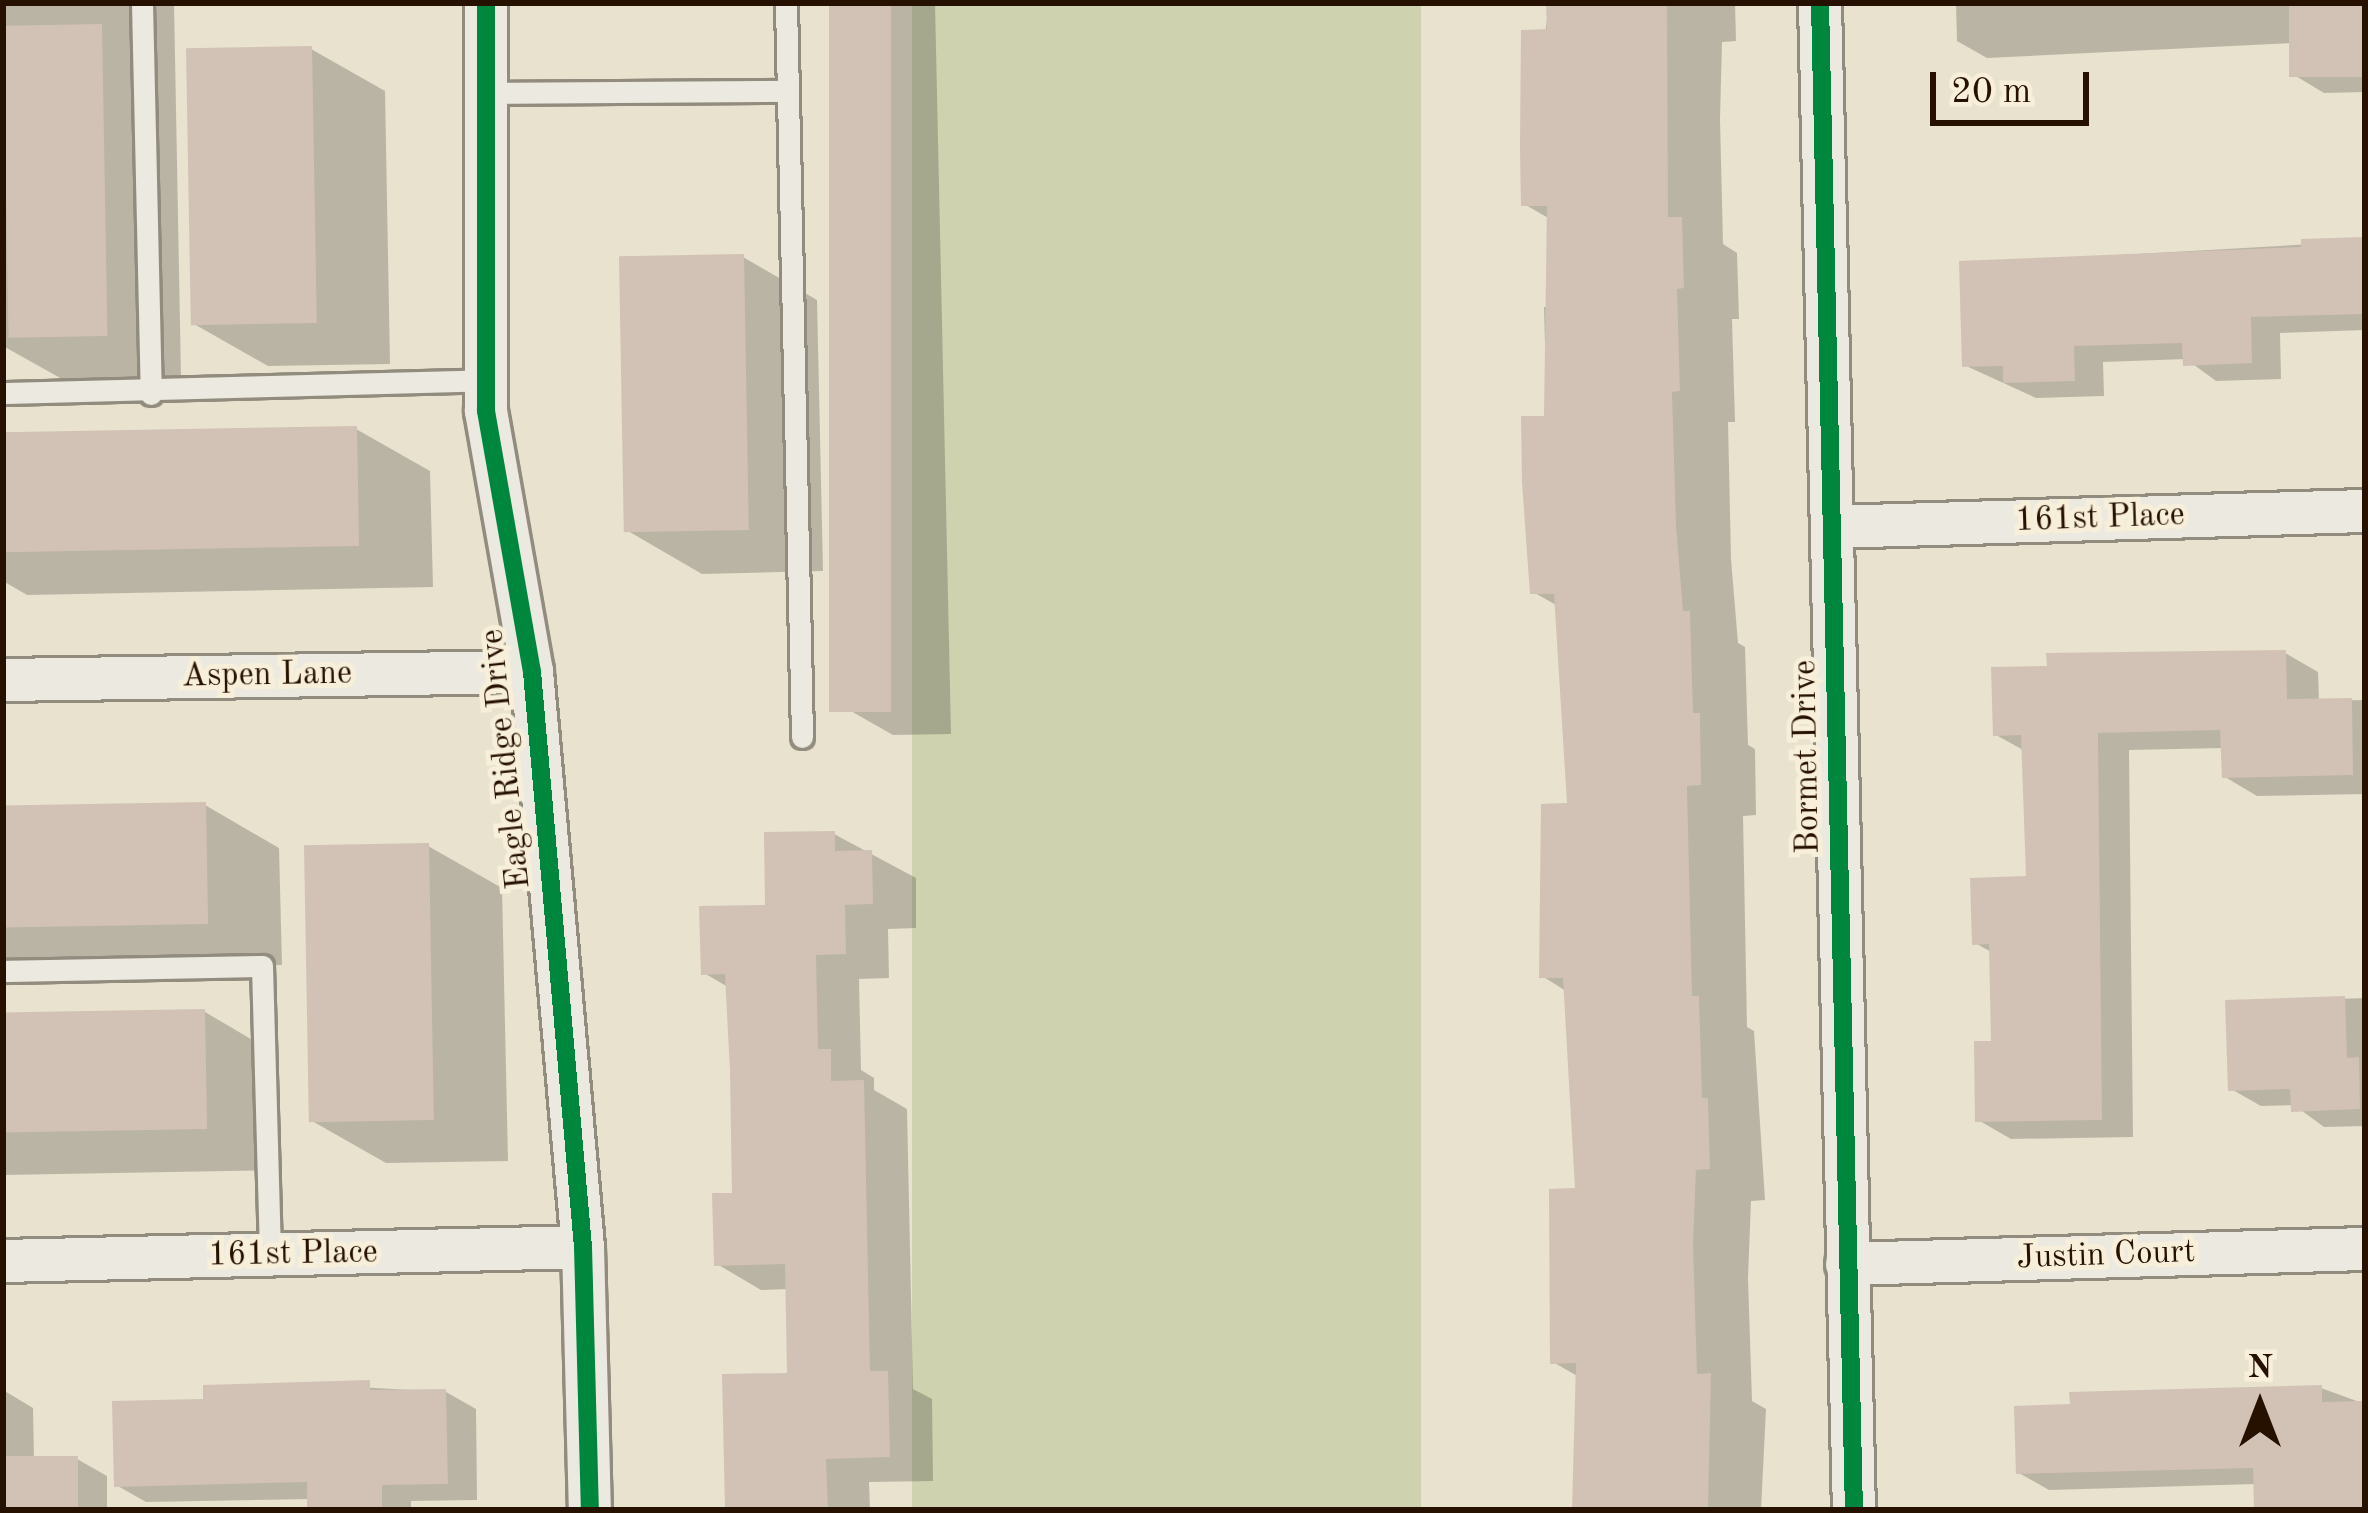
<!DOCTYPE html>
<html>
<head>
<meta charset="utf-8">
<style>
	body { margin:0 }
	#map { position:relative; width:2368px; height:1513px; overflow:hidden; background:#e8e2ce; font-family:"Old Standard TT",serif }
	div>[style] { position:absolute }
	.green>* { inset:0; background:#cfd2af; transform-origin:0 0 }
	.shadow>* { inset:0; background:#0003 }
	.building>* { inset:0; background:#d2c1b5; transform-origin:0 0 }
	.roads { filter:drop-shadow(3px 0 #928c7f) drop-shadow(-3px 0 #928c7f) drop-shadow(0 3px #928c7f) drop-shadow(0 -3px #928c7f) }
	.service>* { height:21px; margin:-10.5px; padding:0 10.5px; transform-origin:10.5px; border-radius:10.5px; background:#ece9e0 }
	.minor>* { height:42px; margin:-21px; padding:0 21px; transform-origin:21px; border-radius:21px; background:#ece9e0 }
	.cycleway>* { height:18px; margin:-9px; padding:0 9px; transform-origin:9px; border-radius:9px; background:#00873e }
	span { translate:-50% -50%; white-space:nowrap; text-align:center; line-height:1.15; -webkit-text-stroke:10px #f7efd9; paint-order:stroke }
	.street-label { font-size:33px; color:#261000 }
	.frame { position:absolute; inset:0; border:6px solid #261000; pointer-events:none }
	.north { position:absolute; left:2200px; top:1345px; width:120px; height:120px; -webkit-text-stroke:9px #f7efd9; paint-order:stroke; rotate:0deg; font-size:33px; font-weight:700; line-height:48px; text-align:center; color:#261000 }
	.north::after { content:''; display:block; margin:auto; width:42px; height:54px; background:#261000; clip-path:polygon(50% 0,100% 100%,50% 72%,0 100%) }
	.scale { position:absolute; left:1930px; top:72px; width:159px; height:54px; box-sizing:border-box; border:6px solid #261000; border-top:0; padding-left:15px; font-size:36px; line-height:42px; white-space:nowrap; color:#261000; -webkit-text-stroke:9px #f7efd9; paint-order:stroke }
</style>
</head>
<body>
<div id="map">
	<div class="green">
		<i style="left:912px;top:3px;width:509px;height:1507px"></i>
	</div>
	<div class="shadow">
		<i style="clip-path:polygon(3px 3px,174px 3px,181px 377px,62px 379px,3px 346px)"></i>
		<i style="clip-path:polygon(833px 3px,935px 3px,951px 734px,893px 735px,849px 710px)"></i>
		<i style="clip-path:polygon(1549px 3px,1735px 3px,1736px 41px,1722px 42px,1720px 119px,1723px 244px,1737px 253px,1739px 319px,1732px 319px,1735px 422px,1728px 422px,1731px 559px,1738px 643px,1745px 647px,1748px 745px,1755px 749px,1756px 815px,1743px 816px,1747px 1027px,1754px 1031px,1765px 1200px,1751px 1201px,1748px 1278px,1752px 1401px,1766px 1409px,1761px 1510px,1575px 1510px,1579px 1377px,1553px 1362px,1578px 1190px,1566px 991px,1542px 976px,1570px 806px,1558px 606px,1533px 592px,1547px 419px,1544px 307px,1552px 307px,1550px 219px,1524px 204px)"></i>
		<i style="clip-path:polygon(1956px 3px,2365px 3px,2365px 92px,2324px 93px,2294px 75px,2293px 43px,1987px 58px,1957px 41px)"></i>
		<i style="clip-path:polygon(311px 49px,385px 91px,390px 364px,268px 366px,194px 324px)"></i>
		<i style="clip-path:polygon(2365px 241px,2365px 330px,2280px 333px,2281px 379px,2216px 381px,2186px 359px,2103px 362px,2104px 396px,2036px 398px,1964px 365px,1962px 264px)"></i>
		<i style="clip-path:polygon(743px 257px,817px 300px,823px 571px,702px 574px,628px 531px)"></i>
		<i style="clip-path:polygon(356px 429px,430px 471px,433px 587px,27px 595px,3px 581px,3px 436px)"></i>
		<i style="clip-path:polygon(2285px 653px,2318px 672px,2319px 701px,2365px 700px,2365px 794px,2257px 796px,2225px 777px,2224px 748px,2129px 750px,2133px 1137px,2011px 1139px,1978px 1120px,1994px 1044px,1993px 953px,1975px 943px,2029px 879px,2025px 751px,1996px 735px)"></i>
		<i style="clip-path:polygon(205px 805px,279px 848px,282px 965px,3px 970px,3px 809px)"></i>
		<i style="clip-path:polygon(834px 834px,916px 878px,916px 928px,888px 929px,889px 978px,859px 979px,861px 1070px,874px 1078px,874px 1090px,907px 1109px,913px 1389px,932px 1399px,933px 1481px,869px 1482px,870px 1510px,728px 1510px,790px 1376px,788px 1289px,761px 1290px,717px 1264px,735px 1196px,728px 987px,704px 973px)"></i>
		<i style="clip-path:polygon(428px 846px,502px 888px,508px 1161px,386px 1163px,312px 1121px)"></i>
		<i style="clip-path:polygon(2365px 998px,2365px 1126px,2324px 1127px,2294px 1105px,2261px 1106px,2231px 1089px,2228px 1003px)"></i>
		<i style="clip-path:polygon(205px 1012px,278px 1055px,280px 1170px,3px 1175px,3px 1016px)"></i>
		<i style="clip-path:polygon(305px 1384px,446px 1392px,476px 1409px,477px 1500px,411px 1501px,411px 1510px,310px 1510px,310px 1499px,146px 1502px,116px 1485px)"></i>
		<i style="clip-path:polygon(2321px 1388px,2365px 1404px,2365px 1510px,2261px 1510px,2256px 1484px,2049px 1490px,2019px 1473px)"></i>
		<i style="clip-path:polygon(3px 1390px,33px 1408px,34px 1460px,77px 1459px,107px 1476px,107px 1510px,3px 1510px)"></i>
	</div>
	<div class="building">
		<i style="left:829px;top:3px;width:62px;height:709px"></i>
		<i style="clip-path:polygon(1546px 3px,1667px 3px,1668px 217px,1682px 217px,1684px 288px,1677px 289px,1680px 391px,1672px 392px,1676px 525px,1683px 611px,1690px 611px,1693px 713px,1700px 713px,1701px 785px,1687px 786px,1692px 996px,1699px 996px,1702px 1098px,1708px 1098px,1710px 1169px,1696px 1170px,1693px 1244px,1697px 1374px,1711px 1373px,1708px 1510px,1572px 1510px,1576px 1363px,1550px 1364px,1549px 1189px,1575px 1188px,1563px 978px,1539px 978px,1541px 804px,1567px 803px,1554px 594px,1530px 594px,1522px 482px,1521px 416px,1544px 416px,1547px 206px,1521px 206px,1520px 148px,1521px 30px,1547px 29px)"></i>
		<i style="left:2289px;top:3px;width:76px;height:74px"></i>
		<i style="left:102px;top:24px;width:312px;height:99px;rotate:89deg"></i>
		<i style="left:312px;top:46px;width:277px;height:126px;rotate:89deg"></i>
		<i style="clip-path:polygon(2365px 237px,2365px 314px,2251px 317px,2252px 363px,2183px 366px,2182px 343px,2074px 346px,2075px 381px,2003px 383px,2003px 366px,1962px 367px,1959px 261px,2301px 247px,2301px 239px)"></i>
		<i style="left:744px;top:254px;width:276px;height:125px;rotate:89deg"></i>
		<i style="left:357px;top:426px;width:120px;height:354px;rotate:89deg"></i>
		<i style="clip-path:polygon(2286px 650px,2287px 699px,2352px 698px,2353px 775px,2222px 778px,2220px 730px,2098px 733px,2102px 1120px,1975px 1122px,1974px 1041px,1991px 1041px,1989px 944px,1972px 945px,1970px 878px,2026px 876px,2021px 735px,1993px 736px,1991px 667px,2047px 666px,2046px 653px)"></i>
		<i style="left:206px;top:802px;width:122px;height:203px;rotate:89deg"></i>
		<i style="clip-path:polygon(835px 831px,835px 851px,872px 850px,873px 904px,845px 905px,846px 954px,816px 955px,818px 1049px,831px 1049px,831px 1081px,864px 1080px,870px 1371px,888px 1371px,890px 1457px,826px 1459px,828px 1510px,725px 1510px,722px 1374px,787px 1373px,785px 1264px,714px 1266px,712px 1193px,732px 1193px,730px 1071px,725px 974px,701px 975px,699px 906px,765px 905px,764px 832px)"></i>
		<i style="left:429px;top:843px;width:277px;height:125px;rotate:89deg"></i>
		<i style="clip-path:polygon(2345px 996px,2347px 1058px,2359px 1057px,2360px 1109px,2291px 1112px,2290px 1089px,2228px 1091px,2225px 1000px)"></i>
		<i style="left:205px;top:1009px;width:120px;height:202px;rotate:89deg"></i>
		<i style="clip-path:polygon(370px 1380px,370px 1390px,446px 1389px,448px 1484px,382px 1485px,382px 1510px,307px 1510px,307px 1482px,114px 1487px,112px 1401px,203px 1399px,203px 1385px)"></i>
		<i style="clip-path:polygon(2322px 1385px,2322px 1402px,2362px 1401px,2365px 1507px,2254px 1510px,2253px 1468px,2016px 1474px,2014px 1406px,2070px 1404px,2069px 1392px)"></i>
		<i style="left:78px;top:1456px;width:54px;height:75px;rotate:90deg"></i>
	</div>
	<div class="roads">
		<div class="service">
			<i style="left:142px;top:3px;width:391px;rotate:88.7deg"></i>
			<i style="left:786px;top:3px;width:734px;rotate:88.75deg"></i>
			<i style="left:486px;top:93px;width:302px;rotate:-0.4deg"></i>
			<i style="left:3px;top:393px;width:483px;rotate:-1.5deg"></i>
			<i style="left:3px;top:971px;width:259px;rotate:-1.1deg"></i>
			<i style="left:262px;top:966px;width:290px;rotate:88.4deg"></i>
		</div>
		<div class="minor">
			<i style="left:486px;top:3px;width:408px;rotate:90deg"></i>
			<i style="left:486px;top:411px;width:265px;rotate:80deg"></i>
			<i style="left:532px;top:672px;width:577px;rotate:84.93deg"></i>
			<i style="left:583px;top:1247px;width:263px;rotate:88.5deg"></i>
			<i style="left:1820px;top:3px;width:1507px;rotate:88.71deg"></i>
			<i style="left:1834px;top:527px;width:531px;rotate:-1.73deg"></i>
			<i style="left:3px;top:680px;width:529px;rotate:-0.87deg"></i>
			<i style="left:3px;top:1261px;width:580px;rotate:-1.38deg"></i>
			<i style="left:1847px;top:1264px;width:518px;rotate:-1.66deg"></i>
		</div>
	</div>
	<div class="cycleway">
		<i style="left:486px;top:3px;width:408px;rotate:90deg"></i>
		<i style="left:486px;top:411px;width:265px;rotate:80deg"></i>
		<i style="left:532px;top:672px;width:577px;rotate:84.93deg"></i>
		<i style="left:583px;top:1247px;width:263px;rotate:88.5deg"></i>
		<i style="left:1820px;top:3px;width:1507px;rotate:88.71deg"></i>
	</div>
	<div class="street-label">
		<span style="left:2100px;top:519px;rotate:-2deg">161st Place</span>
		<span style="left:267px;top:676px;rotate:-1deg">Aspen Lane</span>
		<span style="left:1808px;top:757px;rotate:-91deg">Bormet Drive</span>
		<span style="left:507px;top:759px;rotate:-96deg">Eagle Ridge Drive</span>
		<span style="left:293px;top:1255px;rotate:-1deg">161st Place</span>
		<span style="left:2106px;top:1256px;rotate:-2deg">Justin Court</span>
	</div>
	<div class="frame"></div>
	<div class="north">N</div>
	<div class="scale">20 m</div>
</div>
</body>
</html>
